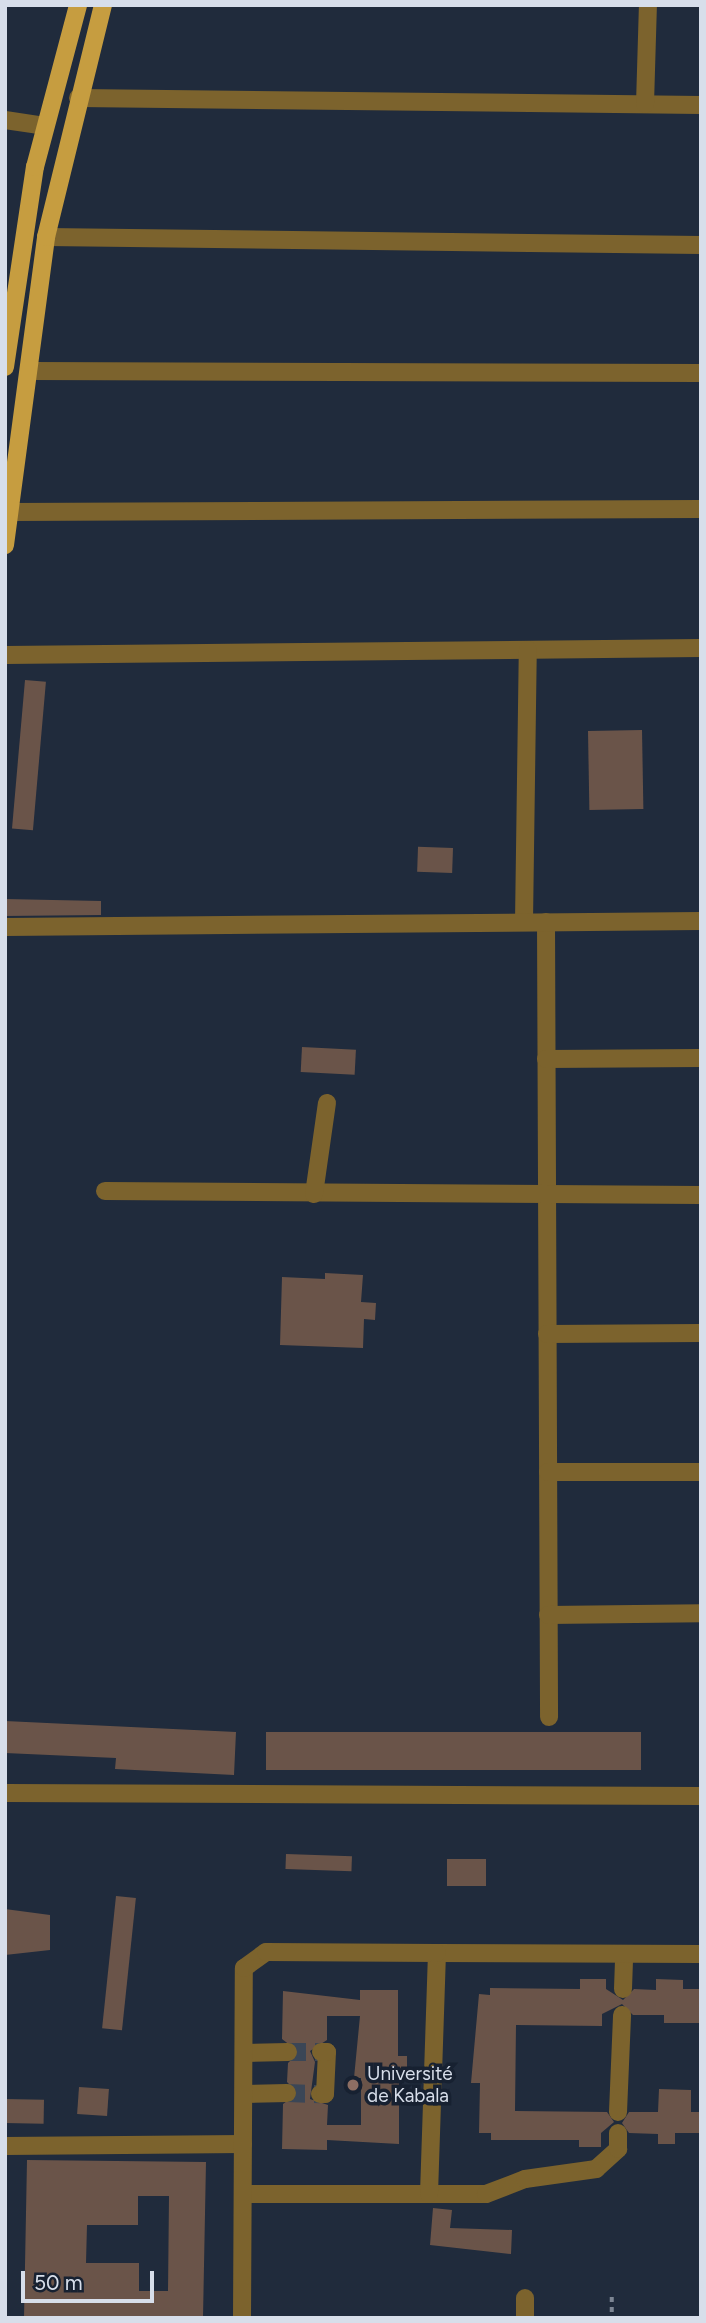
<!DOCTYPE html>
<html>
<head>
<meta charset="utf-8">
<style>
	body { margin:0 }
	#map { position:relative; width:706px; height:2323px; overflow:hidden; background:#202b3c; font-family:Figtree,sans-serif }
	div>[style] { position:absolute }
	.building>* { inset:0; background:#6a5449; transform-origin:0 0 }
	.minor-tunnel>* { height:18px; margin-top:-9px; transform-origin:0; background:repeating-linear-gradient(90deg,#3b4656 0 18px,transparent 0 27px) }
	.path>* { height:3.5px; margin-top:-1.75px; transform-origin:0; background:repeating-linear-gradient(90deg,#7c8593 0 5px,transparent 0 10px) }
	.minor>* { height:18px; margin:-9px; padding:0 9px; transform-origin:9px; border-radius:9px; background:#7c632d }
	.major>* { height:18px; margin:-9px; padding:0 9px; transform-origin:9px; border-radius:9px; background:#c69d40 }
	.dots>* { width:19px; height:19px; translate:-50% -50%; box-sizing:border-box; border:4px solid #172131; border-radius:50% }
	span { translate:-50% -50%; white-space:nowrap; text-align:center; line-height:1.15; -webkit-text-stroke:7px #172131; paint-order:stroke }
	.poi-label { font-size:19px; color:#d7deea }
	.left { translate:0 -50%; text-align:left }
	.frame { position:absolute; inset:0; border:7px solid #d7deea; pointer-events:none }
	.scale { position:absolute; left:21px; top:2271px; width:133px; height:32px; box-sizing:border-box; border:4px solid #d7deea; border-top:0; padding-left:9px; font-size:21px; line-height:24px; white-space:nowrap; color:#d7deea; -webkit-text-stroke:5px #172131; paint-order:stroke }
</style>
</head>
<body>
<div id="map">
	<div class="building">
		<i style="left:25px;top:680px;width:21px;height:149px;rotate:5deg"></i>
		<i style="left:642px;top:730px;width:79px;height:54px;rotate:89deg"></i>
		<i style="left:453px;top:848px;width:25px;height:35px;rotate:92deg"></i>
		<i style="clip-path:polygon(5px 899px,101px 901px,101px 915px,5px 916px)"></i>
		<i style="left:302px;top:1047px;width:54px;height:25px;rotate:3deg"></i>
		<i style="clip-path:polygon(325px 1273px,363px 1275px,361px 1302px,376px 1303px,375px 1320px,364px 1319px,363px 1348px,280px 1345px,282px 1277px,325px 1279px)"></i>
		<i style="clip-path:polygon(5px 1721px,236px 1732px,234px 1775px,115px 1769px,116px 1758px,5px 1753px)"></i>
		<i style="left:266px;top:1732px;width:375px;height:38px"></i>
		<i style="left:286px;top:1854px;width:66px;height:15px;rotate:2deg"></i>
		<i style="left:447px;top:1859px;width:39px;height:27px"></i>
		<i style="left:116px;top:1896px;width:20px;height:133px;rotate:6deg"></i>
		<i style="clip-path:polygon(5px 1909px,50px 1915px,50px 1950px,5px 1955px)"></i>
		<i style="clip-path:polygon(580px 1979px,606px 1979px,606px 1989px,623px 2000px,634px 1989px,656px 1990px,656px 1979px,683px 1980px,683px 1989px,701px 1989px,701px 2023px,664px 2023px,664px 2015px,633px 2015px,622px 2004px,602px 2014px,602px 2026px,516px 2025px,515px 2111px,607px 2112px,614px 2122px,601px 2133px,601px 2147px,579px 2147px,579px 2140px,491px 2140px,491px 2133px,479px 2133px,480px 2083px,471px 2083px,479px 1994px,490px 1995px,490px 1988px,580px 1989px)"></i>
		<i style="clip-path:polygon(evenodd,360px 1990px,398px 1990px,398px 2056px,407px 2056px,407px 2077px,399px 2077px,399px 2144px,327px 2140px,327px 2150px,282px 2149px,283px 2104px,298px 2093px,287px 2082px,288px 2063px,299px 2052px,282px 2039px,283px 1991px,360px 2000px,360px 1990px,327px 2016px,360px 2016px,354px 2078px,361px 2078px,361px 2125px,327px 2125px,328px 2105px,310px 2099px,315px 2062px,310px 2051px,327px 2040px,327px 2016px)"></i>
		<i style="left:79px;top:2087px;width:30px;height:27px;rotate:4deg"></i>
		<i style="clip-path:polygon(659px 2089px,691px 2090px,691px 2112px,701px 2112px,701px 2133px,675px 2133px,675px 2144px,658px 2144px,658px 2134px,629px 2133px,622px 2123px,629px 2112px,658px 2112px)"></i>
		<i style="left:5px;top:2099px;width:39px;height:24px;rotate:1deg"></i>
		<i style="clip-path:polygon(evenodd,27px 2160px,206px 2162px,203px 2318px,24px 2318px,27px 2160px,138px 2196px,169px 2196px,168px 2291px,139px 2291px,139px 2263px,86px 2263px,87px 2225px,138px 2225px,138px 2196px)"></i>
		<i style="clip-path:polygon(433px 2208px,452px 2210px,450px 2228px,512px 2230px,511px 2254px,430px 2245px)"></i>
	</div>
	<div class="minor-tunnel">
		<i style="left:288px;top:2052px;width:33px"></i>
		<i style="left:287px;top:2093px;width:33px;rotate:2deg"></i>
	</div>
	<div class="path">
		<i style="left:612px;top:2297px;width:21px;rotate:90deg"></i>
	</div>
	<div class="minor">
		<i style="left:78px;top:98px;width:623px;rotate:0.64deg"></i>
		<i style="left:645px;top:104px;width:99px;rotate:-88.3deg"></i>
		<i style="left:5px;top:120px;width:40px;rotate:8.5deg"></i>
		<i style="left:46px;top:237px;width:655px;rotate:0.7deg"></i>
		<i style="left:30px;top:371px;width:671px;rotate:0.17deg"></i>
		<i style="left:10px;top:512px;width:691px;rotate:-0.25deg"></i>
		<i style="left:5px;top:655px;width:696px;rotate:-0.58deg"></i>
		<i style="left:524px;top:922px;width:272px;rotate:-89.2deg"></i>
		<i style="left:546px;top:922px;width:795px;rotate:89.78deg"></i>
		<i style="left:5px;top:927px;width:696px;rotate:-0.49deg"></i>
		<i style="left:546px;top:1059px;width:155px;rotate:-0.4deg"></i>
		<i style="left:105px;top:1191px;width:596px;rotate:0.38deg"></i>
		<i style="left:314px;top:1194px;width:92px;rotate:-81.9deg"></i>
		<i style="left:547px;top:1334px;width:154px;rotate:-0.4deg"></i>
		<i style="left:548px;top:1472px;width:153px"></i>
		<i style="left:548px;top:1615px;width:153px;rotate:-0.7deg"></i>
		<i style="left:5px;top:1793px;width:696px;rotate:0.25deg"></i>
		<i style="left:623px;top:1989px;width:35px;rotate:-88deg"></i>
		<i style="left:244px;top:2053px;width:44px;rotate:-1.3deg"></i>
		<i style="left:244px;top:2094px;width:43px;rotate:-1.3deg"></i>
		<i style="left:320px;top:2094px;width:5px"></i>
		<i style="left:325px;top:2094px;width:42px;rotate:-87.3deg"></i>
		<i style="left:327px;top:2052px;width:6px;rotate:180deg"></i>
		<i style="left:618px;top:2112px;width:97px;rotate:-87.6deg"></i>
		<i style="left:5px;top:2146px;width:238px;rotate:-0.5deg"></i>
		<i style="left:243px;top:2194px;width:243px"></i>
		<i style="left:486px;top:2194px;width:42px;rotate:-21deg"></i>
		<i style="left:525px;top:2179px;width:72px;rotate:-8deg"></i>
		<i style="left:596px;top:2169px;width:30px;rotate:-42deg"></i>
		<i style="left:618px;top:2149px;width:16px;rotate:-90deg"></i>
		<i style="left:429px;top:2194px;width:241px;rotate:-88.1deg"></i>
		<i style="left:437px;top:1953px;width:264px;rotate:0.2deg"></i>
		<i style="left:242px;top:2318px;width:350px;rotate:-89.7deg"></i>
		<i style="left:244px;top:1968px;width:27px;rotate:-36deg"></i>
		<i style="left:266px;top:1952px;width:171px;rotate:0.3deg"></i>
		<i style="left:525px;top:2318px;width:20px;rotate:-90deg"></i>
	</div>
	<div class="major">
		<i style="left:5px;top:367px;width:202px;rotate:-81.5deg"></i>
		<i style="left:35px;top:167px;width:168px;rotate:-75.1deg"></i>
		<i style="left:5px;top:545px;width:311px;rotate:-82.4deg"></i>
		<i style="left:46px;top:237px;width:239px;rotate:-76.2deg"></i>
	</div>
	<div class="dots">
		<i style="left:353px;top:2085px;background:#8d6e63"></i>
	</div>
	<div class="poi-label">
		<span class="left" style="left:367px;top:2085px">Université<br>de Kabala</span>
	</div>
	<div class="frame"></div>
	<div class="scale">50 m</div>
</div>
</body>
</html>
